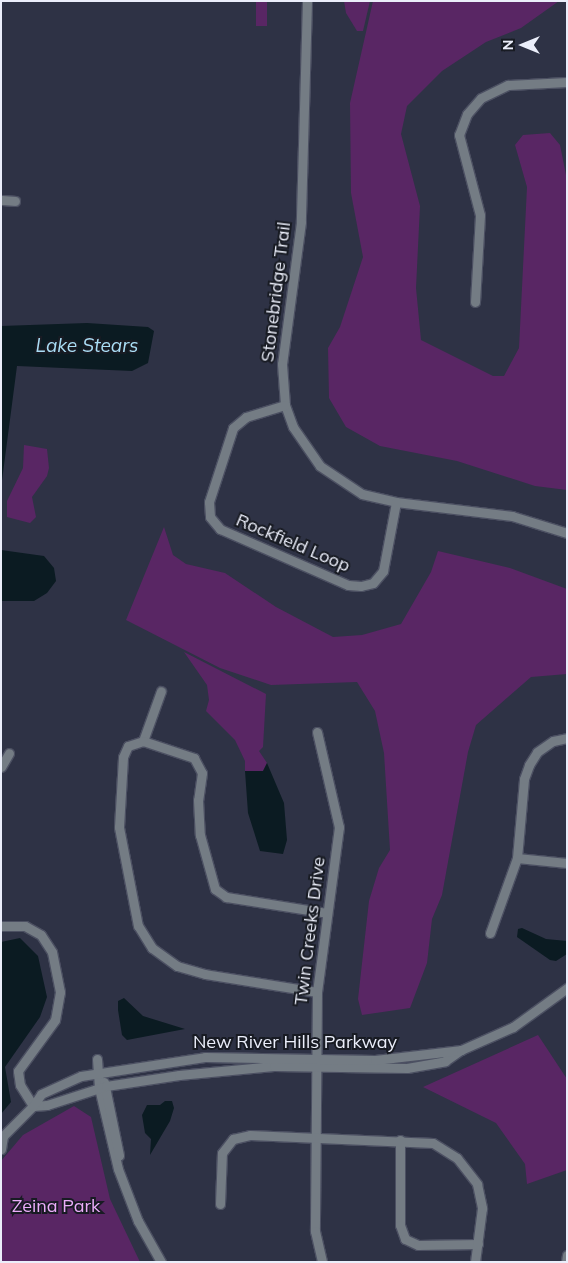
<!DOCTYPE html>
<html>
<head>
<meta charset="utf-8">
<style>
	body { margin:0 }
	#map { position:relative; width:568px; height:1263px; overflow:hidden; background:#2e3245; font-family:Mulish,sans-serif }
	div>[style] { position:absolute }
	.green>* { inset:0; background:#592664; transform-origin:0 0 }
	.water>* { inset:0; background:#0b1b22 }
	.roads { filter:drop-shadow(1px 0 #4c5062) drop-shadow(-1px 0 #4c5062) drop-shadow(0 1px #4c5062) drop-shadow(0 -1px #4c5062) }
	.minor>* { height:9px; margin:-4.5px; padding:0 4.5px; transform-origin:4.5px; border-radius:4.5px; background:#747c84 }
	span { translate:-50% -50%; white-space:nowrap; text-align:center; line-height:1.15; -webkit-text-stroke:4px #181b23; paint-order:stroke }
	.street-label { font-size:18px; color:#ebeefa }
	.park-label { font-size:18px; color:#ebadfa }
	.water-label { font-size:19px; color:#aaddf5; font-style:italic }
	.frame { position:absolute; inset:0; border:2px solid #ebeefa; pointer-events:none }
	.north { position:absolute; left:498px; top:20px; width:50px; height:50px; -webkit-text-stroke:4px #181b23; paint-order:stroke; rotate:270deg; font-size:14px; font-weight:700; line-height:20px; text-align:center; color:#ebeefa }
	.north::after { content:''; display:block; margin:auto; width:18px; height:22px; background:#ebeefa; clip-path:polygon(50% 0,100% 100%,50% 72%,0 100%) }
</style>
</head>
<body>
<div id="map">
	<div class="green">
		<i style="left:256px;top:1px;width:11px;height:25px"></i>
		<i style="clip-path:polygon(344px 1px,370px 1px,363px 31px,357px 31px,346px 13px)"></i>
		<i style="clip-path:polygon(373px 1px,559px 1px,521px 28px,486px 42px,442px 71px,407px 106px,401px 134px,420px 206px,416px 288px,421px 340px,493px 376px,504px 376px,519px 348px,527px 187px,515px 145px,523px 135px,550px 133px,560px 145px,567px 180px,567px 490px,535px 486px,457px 461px,380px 446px,346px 427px,329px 398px,328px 348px,340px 327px,363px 257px,351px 193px,350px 103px)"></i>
		<i style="clip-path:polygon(24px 445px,47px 449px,49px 468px,47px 476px,32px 497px,36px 517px,30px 523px,7px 517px,7px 501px,23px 468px)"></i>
		<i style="clip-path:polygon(164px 527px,173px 555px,186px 564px,225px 573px,276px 607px,333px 637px,362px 635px,401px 624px,431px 572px,438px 551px,510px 568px,567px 589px,567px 674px,531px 677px,476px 725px,468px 752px,442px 895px,432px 919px,427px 963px,410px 1008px,362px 1015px,358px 999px,369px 901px,379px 868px,390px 850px,384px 753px,375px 711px,357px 682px,271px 685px,220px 668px,126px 620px)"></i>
		<i style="clip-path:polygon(184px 652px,266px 694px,263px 747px,259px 751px,267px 763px,263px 771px,245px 771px,245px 761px,235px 740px,206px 711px,209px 700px,207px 685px)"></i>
		<i style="clip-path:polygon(538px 1035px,567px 1079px,567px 1170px,527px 1184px,525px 1164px,496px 1123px,423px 1087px)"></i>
		<i style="clip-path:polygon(74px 1106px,91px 1117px,110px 1199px,140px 1262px,1px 1262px,1px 1161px,23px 1135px)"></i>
	</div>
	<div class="water">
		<i style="clip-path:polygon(87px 323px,148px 327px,154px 331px,148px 363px,132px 371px,17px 366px,1px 488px,1px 326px)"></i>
		<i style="clip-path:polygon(1px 550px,44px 556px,54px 568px,56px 581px,47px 593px,34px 601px,1px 601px)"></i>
		<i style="clip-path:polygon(267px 763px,284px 803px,287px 840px,283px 854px,260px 851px,248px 813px,245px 771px,263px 771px)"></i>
		<i style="clip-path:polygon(522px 928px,546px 939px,567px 941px,567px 954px,556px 961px,550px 960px,517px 937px,518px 929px)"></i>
		<i style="clip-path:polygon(20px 938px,38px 956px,47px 997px,40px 1017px,5px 1067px,11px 1102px,1px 1114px,1px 942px)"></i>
		<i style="clip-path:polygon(124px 998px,143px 1016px,185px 1029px,127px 1040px,122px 1035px,118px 1010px,118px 1001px)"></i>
		<i style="clip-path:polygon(165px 1101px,172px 1101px,174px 1108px,170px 1121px,150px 1155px,151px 1139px,145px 1133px,142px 1115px,147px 1105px,160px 1105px)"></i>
	</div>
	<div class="roads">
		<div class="minor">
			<i style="left:307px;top:1px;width:221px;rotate:91.6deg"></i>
			<i style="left:301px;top:222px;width:143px;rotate:97.6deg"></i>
			<i style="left:282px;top:364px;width:41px;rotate:85.8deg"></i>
			<i style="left:285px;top:405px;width:23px;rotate:70deg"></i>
			<i style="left:293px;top:427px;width:47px;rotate:55.3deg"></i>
			<i style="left:320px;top:466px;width:50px;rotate:33.7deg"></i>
			<i style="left:362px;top:494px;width:35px;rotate:13deg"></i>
			<i style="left:396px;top:502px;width:117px;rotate:6.9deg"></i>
			<i style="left:512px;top:516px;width:58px;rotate:17.2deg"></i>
			<i style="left:1px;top:200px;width:14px;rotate:4deg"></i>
			<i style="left:475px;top:302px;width:87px;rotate:-86.7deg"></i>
			<i style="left:480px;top:215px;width:83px;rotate:-104.7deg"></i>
			<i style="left:459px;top:135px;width:22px;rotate:-69deg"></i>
			<i style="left:467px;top:114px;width:21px;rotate:-49deg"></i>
			<i style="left:481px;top:98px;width:30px;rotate:-26deg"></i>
			<i style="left:508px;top:85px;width:59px;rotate:-2.9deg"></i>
			<i style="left:285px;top:405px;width:41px;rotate:162.9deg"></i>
			<i style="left:246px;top:417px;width:17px;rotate:140deg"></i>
			<i style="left:233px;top:428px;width:78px;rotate:108deg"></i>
			<i style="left:209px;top:502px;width:15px;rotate:86deg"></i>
			<i style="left:210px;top:517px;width:16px;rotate:50deg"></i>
			<i style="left:220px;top:529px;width:140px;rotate:23.6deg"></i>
			<i style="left:348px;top:585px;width:13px;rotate:4deg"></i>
			<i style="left:361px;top:586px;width:12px;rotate:-14deg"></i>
			<i style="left:373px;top:583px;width:16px;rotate:-50deg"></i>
			<i style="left:383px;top:571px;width:70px;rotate:-79.3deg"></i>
			<i style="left:317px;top:732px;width:98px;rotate:77deg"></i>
			<i style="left:339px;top:827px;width:166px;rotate:97.6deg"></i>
			<i style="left:317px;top:992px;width:239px;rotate:90.5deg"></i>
			<i style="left:315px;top:1231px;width:32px;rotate:77deg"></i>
			<i style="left:143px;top:741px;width:53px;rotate:-70.2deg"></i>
			<i style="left:1px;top:767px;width:16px;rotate:-60deg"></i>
			<i style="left:517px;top:858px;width:50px;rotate:5.7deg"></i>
			<i style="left:1px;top:926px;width:24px"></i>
			<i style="left:25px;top:926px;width:18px;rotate:29deg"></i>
			<i style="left:41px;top:935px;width:20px;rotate:57deg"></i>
			<i style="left:52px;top:952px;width:41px;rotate:78.7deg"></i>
			<i style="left:60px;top:992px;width:28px;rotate:100deg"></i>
			<i style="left:55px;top:1020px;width:63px;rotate:126deg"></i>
			<i style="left:18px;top:1071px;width:14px;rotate:82deg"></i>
			<i style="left:20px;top:1085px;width:25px;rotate:58deg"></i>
			<i style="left:490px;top:933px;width:80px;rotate:-70.2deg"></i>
			<i style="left:517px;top:858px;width:79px;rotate:-84.9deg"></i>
			<i style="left:524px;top:779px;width:15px;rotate:-70deg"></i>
			<i style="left:529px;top:765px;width:15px;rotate:-58deg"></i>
			<i style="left:537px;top:752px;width:19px;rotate:-35deg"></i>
			<i style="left:553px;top:741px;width:14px;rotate:-12deg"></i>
			<i style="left:317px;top:992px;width:113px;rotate:-170.9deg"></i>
			<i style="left:205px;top:974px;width:29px;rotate:-164deg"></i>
			<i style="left:177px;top:966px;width:31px;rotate:-144deg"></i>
			<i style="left:152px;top:948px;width:26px;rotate:-122deg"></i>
			<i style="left:138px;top:926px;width:101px;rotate:-100.9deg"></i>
			<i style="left:119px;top:827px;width:70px;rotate:-86.7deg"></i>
			<i style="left:123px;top:757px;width:12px;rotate:-66deg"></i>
			<i style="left:128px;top:746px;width:16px;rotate:-18deg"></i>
			<i style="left:143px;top:741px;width:54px;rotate:18.4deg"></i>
			<i style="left:194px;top:758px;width:17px;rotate:62deg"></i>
			<i style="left:202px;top:773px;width:27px;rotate:98deg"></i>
			<i style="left:198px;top:800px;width:35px;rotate:87deg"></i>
			<i style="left:200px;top:835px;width:56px;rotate:74.5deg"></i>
			<i style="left:215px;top:889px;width:14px;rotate:36deg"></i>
			<i style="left:226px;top:897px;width:102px;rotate:9deg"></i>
			<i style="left:97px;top:1059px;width:29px;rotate:86deg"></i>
			<i style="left:99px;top:1088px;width:83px;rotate:76.8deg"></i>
			<i style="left:118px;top:1169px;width:56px;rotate:69deg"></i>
			<i style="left:138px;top:1221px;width:47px;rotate:60.7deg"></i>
			<i style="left:104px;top:1082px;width:75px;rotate:78.4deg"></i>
			<i style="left:33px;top:1106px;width:14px;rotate:-4deg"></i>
			<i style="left:47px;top:1105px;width:62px;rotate:-17.9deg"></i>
			<i style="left:106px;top:1086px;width:74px;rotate:-8.6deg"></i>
			<i style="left:179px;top:1075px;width:95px;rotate:-5.4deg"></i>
			<i style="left:274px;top:1066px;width:133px;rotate:0.9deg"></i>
			<i style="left:407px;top:1068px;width:39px;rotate:-10deg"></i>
			<i style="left:445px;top:1061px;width:19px;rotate:-35deg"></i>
			<i style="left:1px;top:1138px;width:45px;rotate:-45deg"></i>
			<i style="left:33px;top:1106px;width:14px;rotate:-56deg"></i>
			<i style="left:41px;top:1094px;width:44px;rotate:-24.2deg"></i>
			<i style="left:81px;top:1076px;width:125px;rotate:-8.7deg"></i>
			<i style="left:205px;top:1057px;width:170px;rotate:1deg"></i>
			<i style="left:375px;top:1060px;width:87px;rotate:-6.6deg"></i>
			<i style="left:461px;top:1050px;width:57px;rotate:-23.9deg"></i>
			<i style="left:513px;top:1027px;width:67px;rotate:-35.8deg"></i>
			<i style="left:400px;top:1140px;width:85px;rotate:90deg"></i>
			<i style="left:400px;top:1225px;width:15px;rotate:70deg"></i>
			<i style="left:405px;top:1239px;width:14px;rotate:25deg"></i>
			<i style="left:418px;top:1245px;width:60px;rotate:-1deg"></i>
			<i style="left:1px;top:1149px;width:12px;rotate:-81deg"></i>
			<i style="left:220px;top:1204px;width:51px;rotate:-87.8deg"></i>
			<i style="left:222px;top:1153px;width:18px;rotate:-52deg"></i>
			<i style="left:233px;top:1139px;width:17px;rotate:-13deg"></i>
			<i style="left:250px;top:1135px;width:183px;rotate:2.5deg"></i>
			<i style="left:433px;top:1143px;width:28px;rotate:32deg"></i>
			<i style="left:457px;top:1158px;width:33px;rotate:52deg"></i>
			<i style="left:477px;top:1184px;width:25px;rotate:78deg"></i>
			<i style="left:482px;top:1208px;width:54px;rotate:97.4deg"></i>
			<i style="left:566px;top:1262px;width:7px;rotate:-82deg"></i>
		</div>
	</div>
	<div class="street-label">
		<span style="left:276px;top:292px;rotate:-83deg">Stonebridge Trail</span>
		<span style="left:293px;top:543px;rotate:23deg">Rockfield Loop</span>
		<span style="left:310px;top:931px;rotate:-83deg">Twin Creeks Drive</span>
		<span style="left:295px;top:1042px">New River Hills Parkway</span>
	</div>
	<div class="park-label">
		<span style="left:56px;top:1206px">Zeina Park</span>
	</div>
	<div class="water-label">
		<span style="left:87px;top:346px">Lake Stears</span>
	</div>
	<div class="frame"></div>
	<div class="north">N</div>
</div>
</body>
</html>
